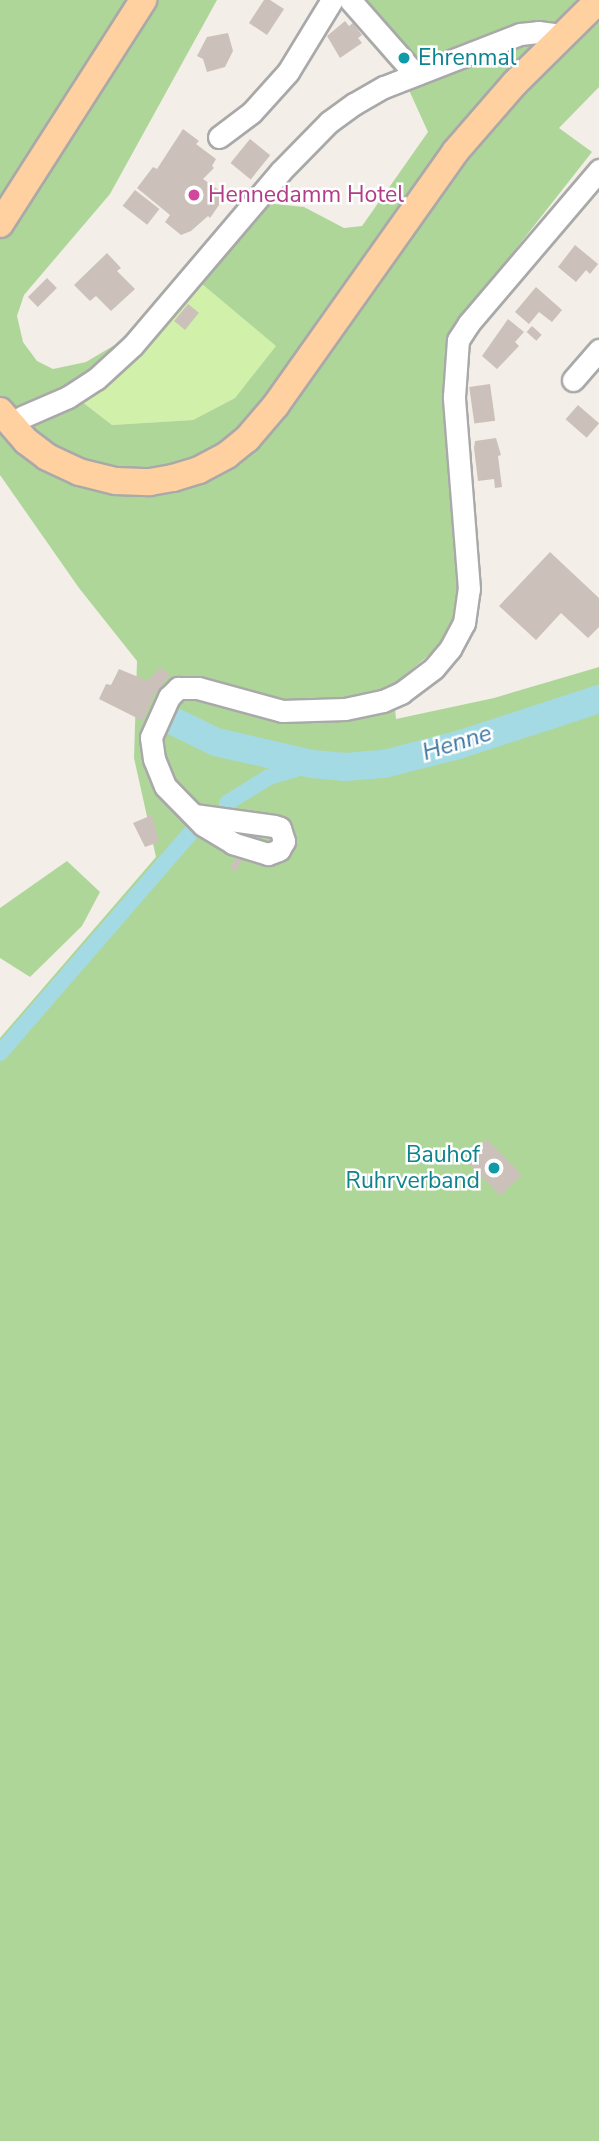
<!DOCTYPE html>
<html>
<head>
<meta charset="utf-8">
<style>
	body { margin:0 }
	#map { position:relative; width:599px; height:2141px; overflow:hidden; background:#f3eee8; font-family:"Nunito Sans",sans-serif }
	div>[style] { position:absolute }
	.grass>* { inset:0; background:#d1f0aa }
	.forest>* { inset:0; background:#afd699 }
	.canal>* { height:16px; margin:-8px; padding:0 8px; transform-origin:8px; border-radius:8px; background:#a4dae4 }
	.river>* { height:28px; margin:-14px; padding:0 14px; transform-origin:14px; border-radius:14px; background:#a4dae4 }
	.building>* { inset:0; background:#cbc0ba; transform-origin:0 0 }
	.roads { filter:drop-shadow(2px 0 #a9a9a9) drop-shadow(-2px 0 #a9a9a9) drop-shadow(0 2px #a9a9a9) drop-shadow(0 -2px #a9a9a9) }
	.minor>* { height:21px; margin:-10.5px; padding:0 10.5px; transform-origin:10.5px; border-radius:10.5px; background:#fff }
	.major>* { height:26px; margin:-13px; padding:0 13px; transform-origin:13px; border-radius:13px; background:#ffd0a0 }
	.dots>* { width:19px; height:19px; translate:-50% -50%; box-sizing:border-box; border:4px solid #fff; border-radius:50% }
	span { translate:-50% -50%; white-space:nowrap; text-align:center; line-height:1.15; -webkit-text-stroke:5px #fff; paint-order:stroke }
	.culture-label { font-size:23px; color:#0d838f }
	.left { translate:0 -50%; text-align:left }
	.right { translate:-100% -50%; text-align:right }
	.hotel-label { font-size:23px; color:#b23c85 }
	.water-label { font-size:24px; color:#3c76a2; font-style:italic }
</style>
</head>
<body>
<div id="map">
	<div class="grass">
		<i style="clip-path:polygon(202px 284px,277px 346px,235px 398px,193px 420px,112px 425px,80px 400px,124px 369px)"></i>
	</div>
	<div class="forest">
		<i style="clip-path:polygon(evenodd,0 0,217px 0,110px 194px,24px 295px,17px 316px,23px 342px,37px 361px,53px 369px,86px 362px,167px 314px,255px 202px,304px 207px,344px 228px,362px 226px,428px 132px,398px 66px,338px 0,599px 0,599px 87px,559px 128px,592px 152px,456px 325px,461px 591px,447px 640px,393px 685px,396px 719px,494px 698px,599px 667px,599px 2141px,0 2141px,0 1038px,156px 857px,134px 758px,137px 661px,79px 588px,0 475px,0 0,202px 284px,276px 346px,235px 398px,193px 420px,112px 425px,81px 401px,124px 369px,202px 284px)"></i>
		<i style="clip-path:polygon(67px 861px,100px 892px,82px 926px,30px 977px,0 958px,0 908px)"></i>
	</div>
	<div class="canal">
		<i style="left:227px;top:803px;width:49px;rotate:-31.8deg"></i>
		<i style="left:269px;top:777px;width:45px;rotate:-16.8deg"></i>
		<i style="left:0;top:1053px;width:290px;rotate:-49.1deg"></i>
	</div>
	<div class="river">
		<i style="left:169px;top:719px;width:52px;rotate:26.1deg"></i>
		<i style="left:216px;top:742px;width:98px;rotate:12.9deg"></i>
		<i style="left:312px;top:764px;width:34px;rotate:5deg"></i>
		<i style="left:346px;top:767px;width:38px;rotate:-5deg"></i>
		<i style="left:384px;top:764px;width:76px;rotate:-14.4deg"></i>
		<i style="left:458px;top:745px;width:148px;rotate:-18.1deg"></i>
	</div>
	<div class="building">
		<i style="clip-path:polygon(264px 0,270px 0,284px 9px,267px 35px,249px 23px)"></i>
		<i style="clip-path:polygon(345px 21px,349px 26px,353px 23px,362px 35px,358px 38px,362px 43px,340px 58px,327px 36px)"></i>
		<i style="clip-path:polygon(228px 33px,233px 51px,225px 67px,207px 72px,203px 59px,197px 56px,207px 37px)"></i>
		<i style="clip-path:polygon(183px 129px,199px 141px,196px 144px,216px 159px,212px 166px,214px 168px,203px 179px,226px 195px,210px 218px,208px 216px,191px 231px,181px 235px,165px 222px,170px 215px,137px 188px,153px 167px,157px 169px)"></i>
		<i style="left:250px;top:139px;width:26px;height:31px;rotate:39deg"></i>
		<i style="left:135px;top:190px;width:31px;height:20px;rotate:38deg"></i>
		<i style="clip-path:polygon(575px 245px,598px 264px,590px 274px,586px 270px,576px 282px,558px 267px)"></i>
		<i style="clip-path:polygon(107px 253px,121px 268px,117px 271px,135px 289px,111px 311px,96px 296px,90px 301px,74px 285px)"></i>
		<i style="left:47px;top:278px;width:14px;height:27px;rotate:45deg"></i>
		<i style="clip-path:polygon(536px 287px,562px 310px,552px 322px,539px 312px,529px 324px,515px 312px)"></i>
		<i style="left:188px;top:304px;width:14px;height:22px;rotate:39deg"></i>
		<i style="clip-path:polygon(508px 319px,524px 332px,515px 342px,519px 346px,497px 369px,482px 356px)"></i>
		<i style="left:532px;top:326px;width:13px;height:8px;rotate:42deg"></i>
		<i style="left:490px;top:384px;width:37px;height:21px;rotate:82deg"></i>
		<i style="left:578px;top:405px;width:28px;height:19px;rotate:41deg"></i>
		<i style="clip-path:polygon(496px 438px,501px 455px,498px 456px,502px 487px,495px 488px,494px 479px,478px 481px,474px 448px,475px 441px)"></i>
		<i style="clip-path:polygon(550px 552px,599px 598px,599px 627px,588px 638px,561px 613px,536px 640px,499px 606px)"></i>
		<i style="clip-path:polygon(160px 667px,170px 675px,154px 695px,143px 721px,99px 699px,106px 684px,111px 685px,119px 669px,148px 681px)"></i>
		<i style="clip-path:polygon(152px 815px,159px 842px,145px 847px,133px 823px)"></i>
		<i style="clip-path:polygon(236px 857px,243px 859px,235px 872px,230px 868px)"></i>
		<i style="left:487px;top:1139px;width:50px;height:30px;rotate:46deg"></i>
	</div>
	<div class="roads">
		<div class="minor">
			<i style="left:350px;top:0;width:98px;rotate:48.7deg"></i>
			<i style="left:219px;top:137px;width:41px;rotate:-37.1deg"></i>
			<i style="left:252px;top:112px;width:54px;rotate:-48deg"></i>
			<i style="left:288px;top:72px;width:84px;rotate:-58.6deg"></i>
			<i style="left:573px;top:380px;width:40px;rotate:-49deg"></i>
			<i style="left:22px;top:417px;width:50px;rotate:-23.5deg"></i>
			<i style="left:68px;top:397px;width:33px;rotate:-33deg"></i>
			<i style="left:96px;top:379px;width:50px;rotate:-42.6deg"></i>
			<i style="left:133px;top:345px;width:227px;rotate:-49.6deg"></i>
			<i style="left:280px;top:172px;width:70px;rotate:-45.6deg"></i>
			<i style="left:329px;top:122px;width:31px;rotate:-36deg"></i>
			<i style="left:354px;top:104px;width:34px;rotate:-30deg"></i>
			<i style="left:384px;top:87px;width:146px;rotate:-21.3deg"></i>
			<i style="left:520px;top:34px;width:18px;rotate:-6deg"></i>
			<i style="left:538px;top:32px;width:23px;rotate:7deg"></i>
			<i style="left:194px;top:815px;width:81px;rotate:7.8deg"></i>
			<i style="left:274px;top:826px;width:6px;rotate:18deg"></i>
			<i style="left:280px;top:828px;width:14px;rotate:73deg"></i>
			<i style="left:284px;top:841px;width:10px;rotate:119deg"></i>
			<i style="left:279px;top:850px;width:12px;rotate:160deg"></i>
			<i style="left:268px;top:854px;width:37px;rotate:-163deg"></i>
			<i style="left:233px;top:843px;width:35px;rotate:-149deg"></i>
			<i style="left:203px;top:825px;width:54px;rotate:-134.3deg"></i>
			<i style="left:165px;top:786px;width:29px;rotate:-112deg"></i>
			<i style="left:154px;top:759px;width:22px;rotate:-98deg"></i>
			<i style="left:151px;top:737px;width:44px;rotate:-65.8deg"></i>
			<i style="left:169px;top:697px;width:13px;rotate:-45deg"></i>
			<i style="left:178px;top:688px;width:20px"></i>
			<i style="left:198px;top:688px;width:87px;rotate:15.3deg"></i>
			<i style="left:282px;top:711px;width:63px;rotate:-1.8deg"></i>
			<i style="left:345px;top:709px;width:39px;rotate:-12deg"></i>
			<i style="left:383px;top:701px;width:20px;rotate:-24deg"></i>
			<i style="left:401px;top:693px;width:41px;rotate:-37.1deg"></i>
			<i style="left:434px;top:668px;width:25px;rotate:-50deg"></i>
			<i style="left:450px;top:649px;width:30px;rotate:-62deg"></i>
			<i style="left:464px;top:623px;width:34px;rotate:-82deg"></i>
			<i style="left:469px;top:589px;width:193px;rotate:-94.5deg"></i>
			<i style="left:454px;top:397px;width:57px;rotate:-86deg"></i>
			<i style="left:458px;top:340px;width:20px;rotate:-57deg"></i>
			<i style="left:469px;top:323px;width:201px;rotate:-49.6deg"></i>
		</div>
		<div class="major">
			<i style="left:0;top:224px;width:266px;rotate:-57.4deg"></i>
			<i style="left:0;top:411px;width:40px;rotate:49deg"></i>
			<i style="left:26px;top:441px;width:26px;rotate:37deg"></i>
			<i style="left:47px;top:457px;width:35px;rotate:25deg"></i>
			<i style="left:79px;top:472px;width:38px;rotate:14deg"></i>
			<i style="left:116px;top:481px;width:34px;rotate:2deg"></i>
			<i style="left:150px;top:482px;width:23px;rotate:-10deg"></i>
			<i style="left:173px;top:478px;width:27px;rotate:-17deg"></i>
			<i style="left:199px;top:470px;width:32px;rotate:-28deg"></i>
			<i style="left:227px;top:455px;width:26px;rotate:-39deg"></i>
			<i style="left:247px;top:439px;width:45px;rotate:-49.5deg"></i>
			<i style="left:276px;top:405px;width:310px;rotate:-54.7deg"></i>
			<i style="left:455px;top:152px;width:91px;rotate:-49deg"></i>
			<i style="left:515px;top:83px;width:118px;rotate:-44.7deg"></i>
		</div>
	</div>
	<div class="dots">
		<i style="left:404px;top:58px;background:#0f9aa8"></i>
		<i style="left:194px;top:195px;background:#d1479c"></i>
		<i style="left:494px;top:1168px;background:#0f9aa8"></i>
	</div>
	<div class="culture-label">
		<span class="left" style="left:418px;top:58px">Ehrenmal</span>
		<span class="right" style="left:480px;top:1168px">Bauhof<br>Ruhrverband</span>
	</div>
	<div class="hotel-label">
		<span class="left" style="left:208px;top:195px">Hennedamm Hotel</span>
	</div>
	<div class="water-label">
		<span style="left:457px;top:743px;rotate:-17deg">Henne</span>
	</div>
</div>
</body>
</html>
